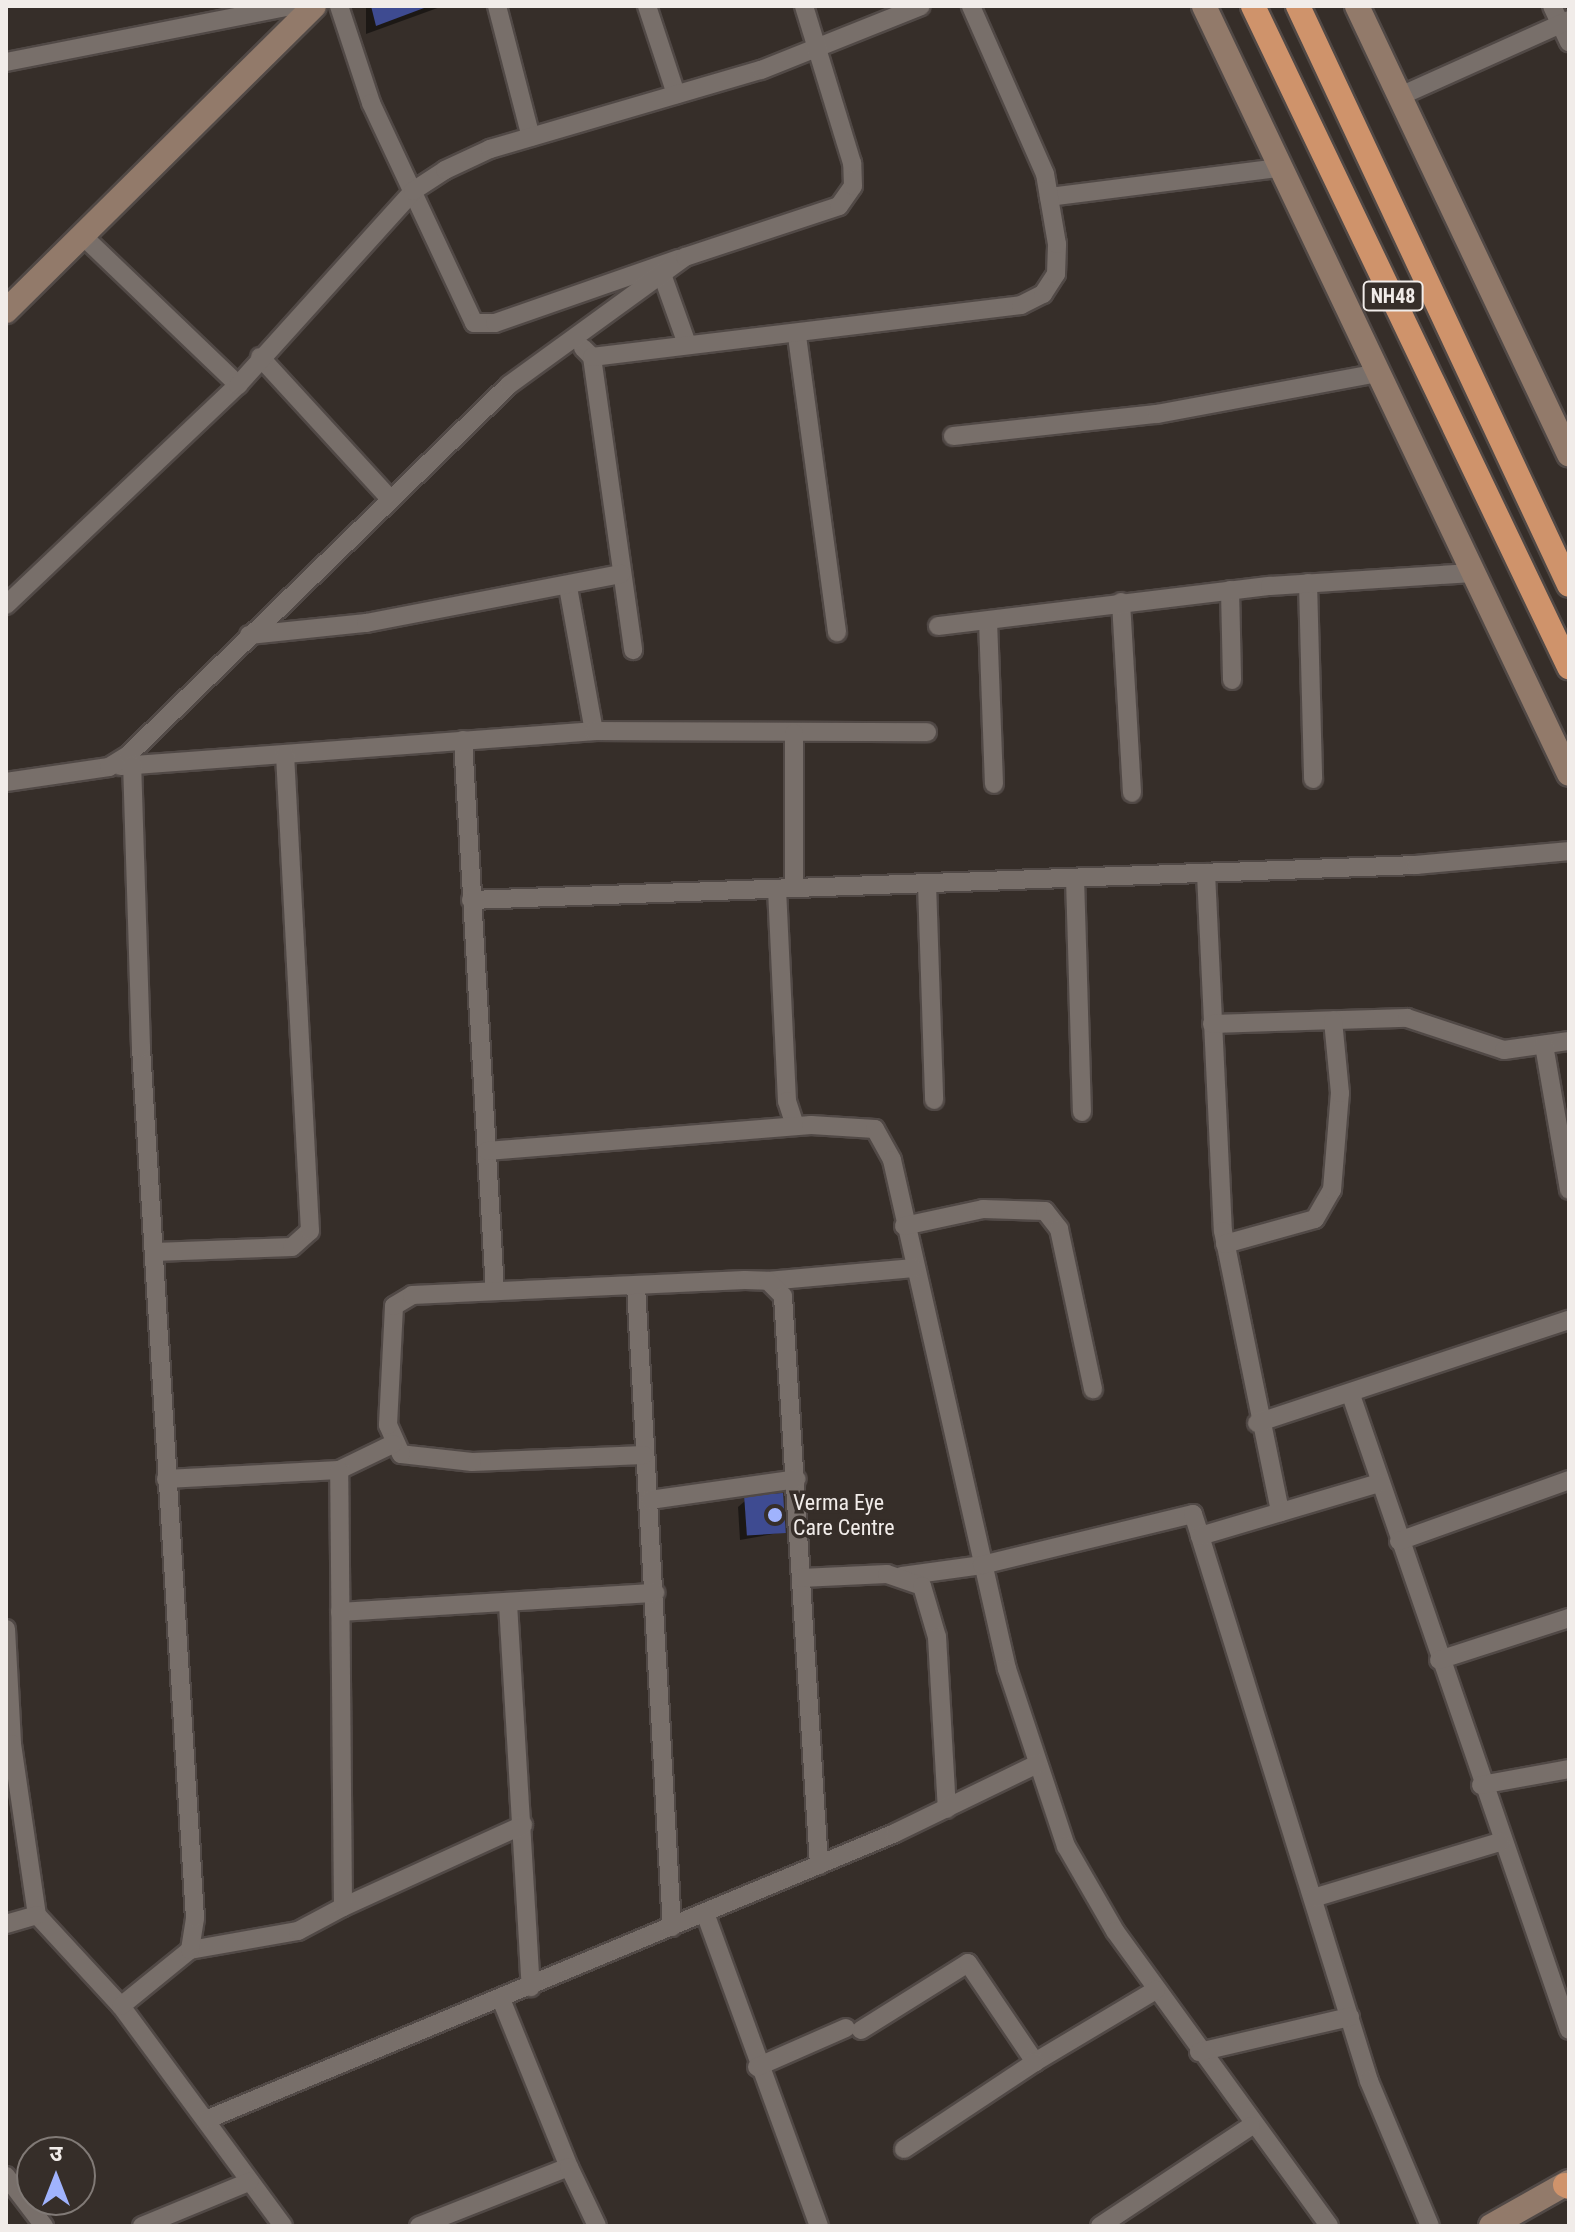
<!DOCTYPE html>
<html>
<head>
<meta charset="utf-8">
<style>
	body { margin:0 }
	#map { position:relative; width:1575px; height:2232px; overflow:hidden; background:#362e29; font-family:"Roboto Condensed","Noto Sans Devanagari",sans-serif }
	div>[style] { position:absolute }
	.shadow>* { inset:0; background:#0007 }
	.building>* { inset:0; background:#3e4b91; transform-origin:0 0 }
	.roads { filter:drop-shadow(2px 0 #514946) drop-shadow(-2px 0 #514946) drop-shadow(0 2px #514946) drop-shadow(0 -2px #514946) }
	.street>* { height:18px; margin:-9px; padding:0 9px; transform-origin:9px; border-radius:9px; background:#786f6a }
	.secondary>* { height:24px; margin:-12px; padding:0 12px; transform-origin:12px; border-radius:12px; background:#927a6a }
	.highway>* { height:24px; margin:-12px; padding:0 12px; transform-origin:12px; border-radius:12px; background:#cf936b }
	.dots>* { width:22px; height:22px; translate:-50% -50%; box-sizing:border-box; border:4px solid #362e29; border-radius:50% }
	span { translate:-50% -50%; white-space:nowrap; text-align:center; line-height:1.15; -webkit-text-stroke:7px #362e29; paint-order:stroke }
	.shield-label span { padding:2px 6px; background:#362e29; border:2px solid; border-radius:6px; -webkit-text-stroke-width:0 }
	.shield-label { font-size:20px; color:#f1ece9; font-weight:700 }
	.poi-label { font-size:22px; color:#f1ece9 }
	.left { translate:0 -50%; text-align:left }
	.frame { position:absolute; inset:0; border:8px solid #f1ece9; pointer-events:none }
	.north { position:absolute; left:16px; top:2136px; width:80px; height:80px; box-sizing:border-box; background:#362e29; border:2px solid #817a76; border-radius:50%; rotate:0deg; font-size:22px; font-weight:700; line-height:32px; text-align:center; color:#f1ece9 }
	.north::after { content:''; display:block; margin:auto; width:28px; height:36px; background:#a0b3fd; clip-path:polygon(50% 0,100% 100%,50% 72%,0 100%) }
</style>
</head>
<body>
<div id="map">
	<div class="shadow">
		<i style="clip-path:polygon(366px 6px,443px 6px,366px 34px)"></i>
		<i style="clip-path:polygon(745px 1501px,784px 1532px,740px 1540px,738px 1507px)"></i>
	</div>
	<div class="building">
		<i style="clip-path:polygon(371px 6px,424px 6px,424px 8px,376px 26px)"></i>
		<i style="left:783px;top:1493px;width:40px;height:39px;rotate:86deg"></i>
	</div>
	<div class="roads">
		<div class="street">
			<i style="left:339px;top:6px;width:102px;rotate:71.7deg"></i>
			<i style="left:371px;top:103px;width:243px;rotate:64.9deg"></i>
			<i style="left:474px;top:323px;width:21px"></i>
			<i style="left:495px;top:323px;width:195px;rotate:-19.2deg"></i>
			<i style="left:497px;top:6px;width:135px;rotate:75.5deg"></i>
			<i style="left:647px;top:6px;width:93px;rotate:71.8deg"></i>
			<i style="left:1552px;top:6px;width:40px;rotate:65deg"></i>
			<i style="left:6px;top:62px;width:291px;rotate:-11.1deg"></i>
			<i style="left:1398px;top:97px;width:188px;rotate:-24.2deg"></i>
			<i style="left:1049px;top:197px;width:231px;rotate:-7.2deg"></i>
			<i style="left:86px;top:239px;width:211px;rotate:43.8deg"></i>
			<i style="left:663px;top:277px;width:71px;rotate:70.3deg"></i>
			<i style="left:797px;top:336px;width:299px;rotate:82.3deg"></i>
			<i style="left:583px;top:348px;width:13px;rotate:45deg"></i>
			<i style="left:592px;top:357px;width:296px;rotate:82deg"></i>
			<i style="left:260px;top:357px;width:193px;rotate:47.5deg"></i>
			<i style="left:592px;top:357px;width:432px;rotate:-6.9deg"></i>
			<i style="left:1021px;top:305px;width:25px;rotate:-27deg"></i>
			<i style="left:1043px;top:294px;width:24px;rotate:-57deg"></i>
			<i style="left:1056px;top:274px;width:30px;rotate:-88deg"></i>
			<i style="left:1057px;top:244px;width:71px;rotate:-99.7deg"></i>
			<i style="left:1045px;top:174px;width:184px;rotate:-113.8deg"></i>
			<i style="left:953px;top:436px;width:205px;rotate:-6.2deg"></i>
			<i style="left:1157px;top:414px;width:220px;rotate:-10.5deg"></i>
			<i style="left:1308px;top:583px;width:196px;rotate:88.5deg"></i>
			<i style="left:568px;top:587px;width:146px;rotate:79.8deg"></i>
			<i style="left:1230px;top:590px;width:90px;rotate:88.7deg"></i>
			<i style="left:1121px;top:602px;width:191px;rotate:86.7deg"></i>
			<i style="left:6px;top:605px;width:320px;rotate:-43.5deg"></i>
			<i style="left:238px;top:385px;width:261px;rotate:-47.9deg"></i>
			<i style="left:413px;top:191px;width:38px;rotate:-33deg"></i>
			<i style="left:445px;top:170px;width:50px;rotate:-25deg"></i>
			<i style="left:490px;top:149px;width:282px;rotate:-16.3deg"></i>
			<i style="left:761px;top:70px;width:172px;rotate:-21.8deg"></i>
			<i style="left:988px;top:621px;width:163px;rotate:87.9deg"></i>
			<i style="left:938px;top:626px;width:334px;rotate:-6.9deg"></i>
			<i style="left:1270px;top:586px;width:203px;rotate:-3.7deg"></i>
			<i style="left:249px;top:635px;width:118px;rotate:-5.9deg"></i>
			<i style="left:366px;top:623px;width:260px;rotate:-10.9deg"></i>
			<i style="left:463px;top:740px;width:552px;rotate:86.68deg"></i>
			<i style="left:120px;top:766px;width:475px;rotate:-4.2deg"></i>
			<i style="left:594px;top:731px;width:333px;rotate:0.2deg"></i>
			<i style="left:6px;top:782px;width:104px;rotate:-8.3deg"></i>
			<i style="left:109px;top:767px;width:22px;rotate:-32deg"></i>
			<i style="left:128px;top:755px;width:531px;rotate:-44.16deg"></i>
			<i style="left:509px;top:385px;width:218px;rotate:-36deg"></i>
			<i style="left:685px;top:257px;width:162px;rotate:-18.3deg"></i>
			<i style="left:839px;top:206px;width:24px;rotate:-55deg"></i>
			<i style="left:853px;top:186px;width:23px;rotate:-92deg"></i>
			<i style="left:852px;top:163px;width:164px;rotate:-107deg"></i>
			<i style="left:1206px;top:873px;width:358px;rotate:87.3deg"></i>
			<i style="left:1223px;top:1231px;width:287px;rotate:78.5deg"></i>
			<i style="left:1075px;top:878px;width:234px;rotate:88.3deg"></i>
			<i style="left:927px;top:884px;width:216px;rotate:88.1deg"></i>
			<i style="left:794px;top:888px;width:155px;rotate:-90deg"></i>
			<i style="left:777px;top:889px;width:212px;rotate:87.3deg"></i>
			<i style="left:787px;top:1101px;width:26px;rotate:72deg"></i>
			<i style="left:471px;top:900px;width:946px;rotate:-2.12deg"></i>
			<i style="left:1416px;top:865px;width:154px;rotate:-5.2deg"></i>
			<i style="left:1212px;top:1024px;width:195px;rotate:-1.8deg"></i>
			<i style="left:1407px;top:1018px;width:102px;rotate:18.3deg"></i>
			<i style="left:1504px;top:1050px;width:66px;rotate:-7.9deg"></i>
			<i style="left:1544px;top:1045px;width:147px;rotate:80.2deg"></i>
			<i style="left:487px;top:1151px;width:325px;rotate:-4.6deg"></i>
			<i style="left:811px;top:1125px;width:64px;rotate:3.6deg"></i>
			<i style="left:875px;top:1129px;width:35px;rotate:61deg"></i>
			<i style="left:892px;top:1160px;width:522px;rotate:77.27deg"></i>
			<i style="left:1007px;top:1669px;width:187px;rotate:71.6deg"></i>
			<i style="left:1066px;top:1846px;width:98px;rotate:60deg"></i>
			<i style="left:1115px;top:1931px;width:364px;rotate:54deg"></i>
			<i style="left:904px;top:1226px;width:81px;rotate:-12.1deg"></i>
			<i style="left:983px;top:1209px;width:62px;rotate:1.8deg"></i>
			<i style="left:1045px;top:1211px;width:23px;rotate:52deg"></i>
			<i style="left:1059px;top:1229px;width:164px;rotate:78deg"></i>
			<i style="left:1225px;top:1244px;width:93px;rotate:-15.5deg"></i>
			<i style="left:1315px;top:1219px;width:34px;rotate:-60deg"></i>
			<i style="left:1332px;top:1190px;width:97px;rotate:-85.3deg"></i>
			<i style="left:1340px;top:1093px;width:73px;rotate:-95.5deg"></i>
			<i style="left:154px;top:1252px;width:138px;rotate:-2.1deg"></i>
			<i style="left:292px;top:1247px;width:24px;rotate:-42deg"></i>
			<i style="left:310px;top:1231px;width:477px;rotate:-93deg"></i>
			<i style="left:768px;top:1281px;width:146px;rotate:-5.1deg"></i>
			<i style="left:636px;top:1286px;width:642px;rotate:86.79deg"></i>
			<i style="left:1351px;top:1395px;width:671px;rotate:71.05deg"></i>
			<i style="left:1257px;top:1423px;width:329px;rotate:-18.3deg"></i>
			<i style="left:644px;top:1455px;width:172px;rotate:177.7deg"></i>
			<i style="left:472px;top:1462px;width:71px;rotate:-173.6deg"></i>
			<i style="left:401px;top:1454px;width:32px;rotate:-114deg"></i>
			<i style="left:388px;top:1425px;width:119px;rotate:-87.1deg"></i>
			<i style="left:394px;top:1306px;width:21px;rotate:-31deg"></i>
			<i style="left:412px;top:1295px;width:333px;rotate:-2.6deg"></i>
			<i style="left:745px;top:1280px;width:23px;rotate:2deg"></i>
			<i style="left:768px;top:1281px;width:21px;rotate:45deg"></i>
			<i style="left:783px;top:1296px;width:570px;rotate:86.38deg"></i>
			<i style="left:166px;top:1479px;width:173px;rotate:-3deg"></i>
			<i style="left:339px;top:1470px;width:60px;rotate:-25.7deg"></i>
			<i style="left:650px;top:1500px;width:148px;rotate:-8.1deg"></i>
			<i style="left:1200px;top:1536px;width:571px;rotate:72.77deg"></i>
			<i style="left:1369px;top:2081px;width:157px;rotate:67.2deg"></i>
			<i style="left:1399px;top:1541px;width:181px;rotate:-19.7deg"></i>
			<i style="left:902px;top:1576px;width:81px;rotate:-7.8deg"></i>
			<i style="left:982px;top:1565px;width:217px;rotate:-13.6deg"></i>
			<i style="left:1193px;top:1514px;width:23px;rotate:72deg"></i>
			<i style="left:1200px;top:1536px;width:187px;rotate:-16.5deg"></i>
			<i style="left:801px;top:1578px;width:86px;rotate:-2.7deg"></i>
			<i style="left:887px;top:1574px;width:37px;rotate:19deg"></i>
			<i style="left:922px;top:1586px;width:53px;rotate:73.6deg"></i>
			<i style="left:937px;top:1637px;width:172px;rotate:86.7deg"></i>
			<i style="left:508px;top:1604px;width:384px;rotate:86.6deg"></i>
			<i style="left:340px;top:1612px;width:316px;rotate:-3.5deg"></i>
			<i style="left:6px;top:1629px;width:115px;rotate:87deg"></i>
			<i style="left:12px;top:1744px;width:173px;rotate:81.7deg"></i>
			<i style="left:37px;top:1915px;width:124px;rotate:47.3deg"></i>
			<i style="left:121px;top:2006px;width:273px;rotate:53.6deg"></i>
			<i style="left:1439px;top:1660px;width:137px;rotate:-17.9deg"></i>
			<i style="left:1481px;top:1785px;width:89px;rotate:-10.3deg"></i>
			<i style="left:1313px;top:1898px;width:195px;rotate:-16.7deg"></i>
			<i style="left:343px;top:1907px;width:198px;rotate:-24.5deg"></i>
			<i style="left:705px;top:1913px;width:333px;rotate:70deg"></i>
			<i style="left:6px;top:1924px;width:32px;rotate:-16deg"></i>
			<i style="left:190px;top:1950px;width:110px;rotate:-10deg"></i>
			<i style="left:298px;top:1931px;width:51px;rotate:-28.1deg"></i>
			<i style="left:343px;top:1907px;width:437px;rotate:-90.5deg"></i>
			<i style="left:501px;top:1999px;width:181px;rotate:68deg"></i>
			<i style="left:121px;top:2006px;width:89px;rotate:-39.1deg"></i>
			<i style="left:190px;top:1950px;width:32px;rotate:-81deg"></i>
			<i style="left:195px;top:1918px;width:872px;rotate:-93.55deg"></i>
			<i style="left:141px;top:1048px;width:283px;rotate:-91.8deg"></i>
			<i style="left:861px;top:2030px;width:126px;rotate:-32.1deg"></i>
			<i style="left:968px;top:1963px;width:120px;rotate:55.9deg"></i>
			<i style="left:1035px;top:2062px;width:141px;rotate:-30.8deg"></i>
			<i style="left:1199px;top:2052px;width:155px;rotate:-13.1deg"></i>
			<i style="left:757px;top:2067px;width:97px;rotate:-23.7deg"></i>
			<i style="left:208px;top:2119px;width:744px;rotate:-22.6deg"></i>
			<i style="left:895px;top:1833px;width:158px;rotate:-25.9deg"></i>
			<i style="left:904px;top:2149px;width:157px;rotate:-33.6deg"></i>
			<i style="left:6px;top:2176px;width:63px;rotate:52.8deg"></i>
			<i style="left:142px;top:2226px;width:116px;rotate:-22.4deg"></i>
			<i style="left:419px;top:2226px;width:161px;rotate:-21.5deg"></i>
			<i style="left:569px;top:2167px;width:65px;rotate:64.6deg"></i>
			<i style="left:1100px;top:2226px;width:181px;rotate:-33.5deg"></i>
		</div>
		<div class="secondary">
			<i style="left:1204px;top:6px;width:850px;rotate:64.58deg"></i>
			<i style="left:1357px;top:6px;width:496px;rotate:64.7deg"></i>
			<i style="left:6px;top:311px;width:433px;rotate:-44.7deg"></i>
			<i style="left:1491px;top:2226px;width:90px;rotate:-29.4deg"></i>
		</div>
		<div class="highway">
			<i style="left:1253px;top:6px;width:733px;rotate:64.45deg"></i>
			<i style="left:1298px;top:6px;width:639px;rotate:64.92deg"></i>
			<i style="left:1565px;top:2185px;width:4px;rotate:27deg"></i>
		</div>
	</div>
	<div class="dots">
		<i style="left:775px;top:1515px;background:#a0b3fd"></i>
	</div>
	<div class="shield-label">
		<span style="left:1393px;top:296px">NH48</span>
	</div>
	<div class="poi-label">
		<span class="left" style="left:793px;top:1515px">Verma Eye<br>Care Centre</span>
	</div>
	<div class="frame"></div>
	<div class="north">उ</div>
</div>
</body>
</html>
